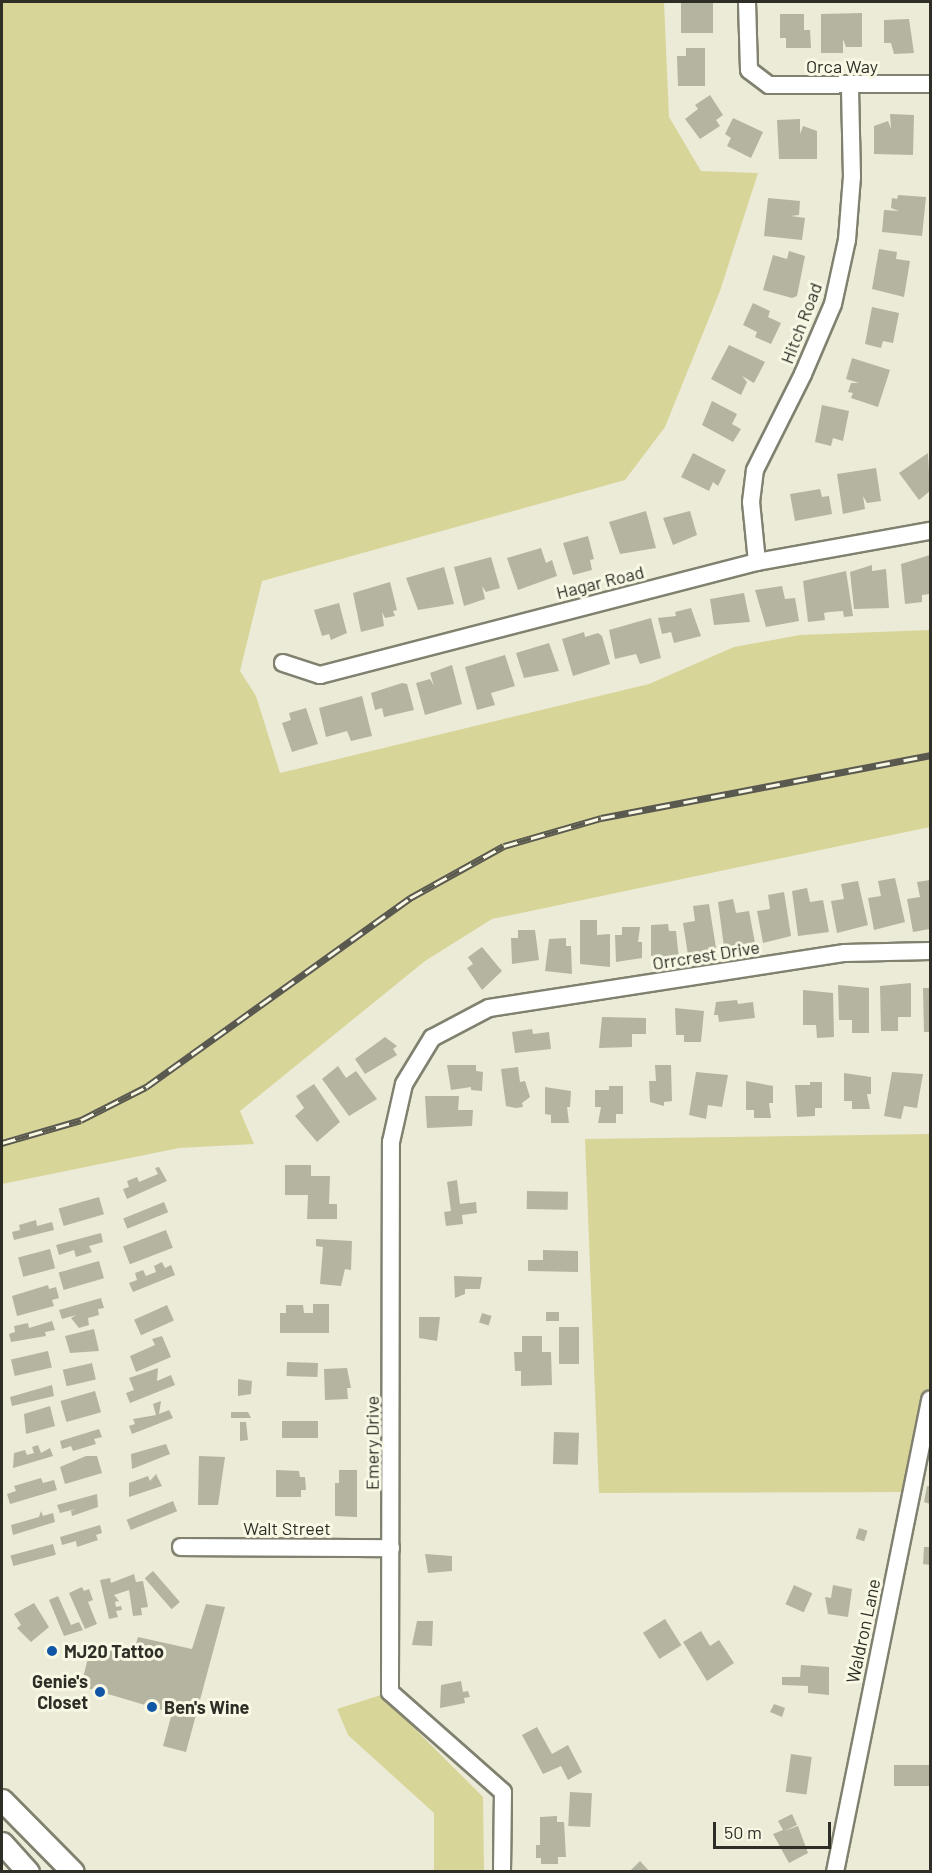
<!DOCTYPE html>
<html>
<head>
<meta charset="utf-8">
<style>
	body { margin:0 }
	#map { position:relative; width:932px; height:1873px; overflow:hidden; background:#ebebd8; font-family:Barlow,sans-serif }
	div>[style] { position:absolute }
	.green>* { inset:0; background:#d8d598 }
	.building>* { inset:0; background:#b4b4a1; transform-origin:0 0 }
	.roads { filter:drop-shadow(2px 0 #818170) drop-shadow(-2px 0 #818170) drop-shadow(0 2px #818170) drop-shadow(0 -2px #818170) }
	.minor>* { height:16px; margin:-8px; padding:0 8px; transform-origin:8px; border-radius:8px; background:#fff }
	.major>* { height:21px; margin:-10.5px; padding:0 10.5px; transform-origin:10.5px; border-radius:10.5px; background:#fff }
	.rail>* { height:7px; margin-top:-3.5px; transform-origin:0; background:repeating-linear-gradient(90deg,#f8f8e5 0 14px,#595950 0 28px); box-sizing:border-box; border-block:2px solid #595950 }
	.dots>* { width:16px; height:16px; translate:-50% -50%; box-sizing:border-box; border:3px solid #f8f8e5; border-radius:50% }
	span { translate:-50% -50%; white-space:nowrap; text-align:center; line-height:1.15; -webkit-text-stroke:6px #f8f8e5; paint-order:stroke }
	.street-label { font-size:18px; color:#2e2e27 }
	.poi-label { font-size:18px; color:#2e2e27; font-weight:700 }
	.left { translate:0 -50%; text-align:left }
	.right { translate:-100% -50%; text-align:right }
	.frame { position:absolute; inset:0; border:3px solid #2e2e27; pointer-events:none }
	.scale { position:absolute; left:713px; top:1822px; width:118px; height:27px; box-sizing:border-box; border:3px solid #2e2e27; border-top:0; padding-left:8px; font-size:18px; line-height:21px; white-space:nowrap; color:#2e2e27; -webkit-text-stroke:4px #f8f8e5; paint-order:stroke }
</style>
</head>
<body>
<div id="map">
	<div class="green">
		<i style="clip-path:polygon(2px 2px,664px 2px,669px 117px,701px 171px,758px 173px,720px 291px,665px 427px,625px 480px,262px 581px,240px 671px,256px 696px,280px 773px,649px 684px,734px 647px,800px 635px,930px 630px,930px 827px,492px 919px,425px 961px,240px 1111px,254px 1144px,179px 1148px,2px 1184px)"></i>
		<i style="clip-path:polygon(930px 1134px,930px 1399px,912px 1492px,599px 1493px,585px 1139px)"></i>
		<i style="clip-path:polygon(381px 1695px,483px 1797px,484px 1871px,434px 1871px,434px 1813px,348px 1735px,337px 1709px)"></i>
	</div>
	<div class="building">
		<i style="left:681px;top:2px;width:32px;height:31px"></i>
		<i style="clip-path:polygon(862px 13px,862px 47px,846px 47px,843px 39px,843px 53px,821px 53px,821px 14px)"></i>
		<i style="clip-path:polygon(780px 14px,804px 14px,804px 30px,810px 30px,811px 48px,786px 48px,786px 38px,780px 38px)"></i>
		<i style="clip-path:polygon(909px 19px,914px 53px,894px 54px,891px 43px,884px 43px,884px 20px)"></i>
		<i style="clip-path:polygon(686px 48px,705px 48px,705px 86px,678px 86px,677px 56px,686px 56px)"></i>
		<i style="clip-path:polygon(710px 95px,723px 115px,716px 120px,720px 126px,700px 139px,685px 119px,698px 109px,695px 105px)"></i>
		<i style="clip-path:polygon(890px 114px,914px 115px,913px 155px,874px 154px,874px 126px,888px 121px,891px 129px)"></i>
		<i style="clip-path:polygon(733px 118px,763px 132px,751px 158px,727px 146px,731px 138px,725px 134px)"></i>
		<i style="clip-path:polygon(800px 119px,800px 134px,803px 126px,817px 131px,817px 159px,779px 159px,777px 120px)"></i>
		<i style="clip-path:polygon(898px 195px,926px 197px,922px 236px,882px 232px,884px 210px,899px 211px,891px 208px,892px 198px,897px 199px)"></i>
		<i style="clip-path:polygon(768px 198px,800px 201px,799px 215px,791px 216px,805px 218px,802px 240px,764px 236px)"></i>
		<i style="clip-path:polygon(879px 249px,897px 252px,896px 259px,910px 261px,904px 297px,872px 289px)"></i>
		<i style="clip-path:polygon(789px 251px,805px 256px,797px 296px,792px 298px,763px 290px,773px 255px,787px 259px)"></i>
		<i style="clip-path:polygon(753px 303px,770px 311px,768px 317px,781px 323px,771px 344px,755px 337px,757px 332px,743px 325px)"></i>
		<i style="clip-path:polygon(872px 307px,899px 313px,893px 343px,883px 341px,881px 348px,865px 344px)"></i>
		<i style="clip-path:polygon(729px 345px,765px 362px,754px 383px,742px 376px,747px 382px,741px 395px,711px 379px)"></i>
		<i style="clip-path:polygon(852px 358px,890px 370px,878px 407px,851px 398px,853px 393px,848px 392px,851px 383px,859px 383px,846px 379px)"></i>
		<i style="clip-path:polygon(712px 401px,737px 414px,732px 424px,741px 429px,733px 442px,702px 425px)"></i>
		<i style="clip-path:polygon(822px 405px,849px 411px,843px 441px,833px 438px,831px 446px,815px 442px)"></i>
		<i style="clip-path:polygon(693px 453px,726px 470px,718px 486px,713px 482px,709px 491px,681px 477px)"></i>
		<i style="clip-path:polygon(928px 453px,930px 491px,919px 500px,899px 473px)"></i>
		<i style="clip-path:polygon(876px 468px,881px 501px,867px 503px,863px 496px,865px 509px,843px 514px,837px 474px)"></i>
		<i style="clip-path:polygon(820px 489px,822px 497px,829px 496px,832px 514px,795px 521px,790px 494px)"></i>
		<i style="clip-path:polygon(646px 511px,656px 548px,620px 554px,609px 522px)"></i>
		<i style="clip-path:polygon(690px 511px,697px 535px,673px 545px,663px 518px)"></i>
		<i style="clip-path:polygon(588px 536px,594px 559px,590px 560px,592px 570px,573px 575px,563px 543px)"></i>
		<i style="clip-path:polygon(541px 548px,546px 563px,552px 560px,557px 576px,518px 590px,507px 558px)"></i>
		<i style="clip-path:polygon(930px 555px,930px 594px,922px 595px,922px 602px,905px 604px,901px 564px)"></i>
		<i style="clip-path:polygon(491px 557px,500px 588px,486px 592px,482px 586px,485px 599px,464px 606px,454px 567px)"></i>
		<i style="clip-path:polygon(872px 565px,872px 571px,886px 569px,889px 608px,854px 609px,850px 572px)"></i>
		<i style="clip-path:polygon(444px 567px,454px 604px,418px 610px,406px 578px)"></i>
		<i style="clip-path:polygon(846px 571px,853px 616px,844px 617px,843px 611px,829px 612px,824px 613px,825px 620px,808px 622px,803px 581px)"></i>
		<i style="clip-path:polygon(390px 582px,397px 610px,393px 611px,395px 616px,385px 618px,382px 612px,384px 626px,361px 632px,353px 593px)"></i>
		<i style="clip-path:polygon(782px 586px,785px 599px,795px 598px,799px 621px,766px 627px,755px 590px)"></i>
		<i style="clip-path:polygon(744px 593px,750px 622px,714px 625px,710px 599px)"></i>
		<i style="clip-path:polygon(339px 603px,347px 633px,331px 640px,329px 634px,322px 636px,314px 610px)"></i>
		<i style="clip-path:polygon(691px 608px,701px 636px,674px 643px,671px 632px,662px 634px,658px 618px,676px 616px,675px 612px)"></i>
		<i style="clip-path:polygon(651px 618px,661px 658px,640px 664px,636px 654px,615px 659px,609px 630px)"></i>
		<i style="clip-path:polygon(584px 632px,585px 637px,598px 633px,602px 636px,610px 664px,573px 676px,562px 639px)"></i>
		<i style="clip-path:polygon(549px 643px,559px 671px,524px 678px,516px 653px)"></i>
		<i style="clip-path:polygon(505px 655px,515px 686px,491px 693px,495px 705px,477px 710px,465px 667px)"></i>
		<i style="clip-path:polygon(452px 665px,462px 704px,425px 715px,416px 683px,430px 679px,434px 686px,430px 673px)"></i>
		<i style="clip-path:polygon(402px 683px,407px 684px,414px 710px,384px 717px,382px 708px,375px 710px,371px 693px)"></i>
		<i style="clip-path:polygon(362px 696px,372px 736px,351px 741px,347px 731px,326px 737px,319px 708px)"></i>
		<i style="clip-path:polygon(306px 708px,318px 744px,292px 752px,282px 723px,291px 720px,289px 713px)"></i>
		<i style="clip-path:polygon(895px 878px,905px 922px,874px 930px,868px 898px,881px 896px,878px 881px)"></i>
		<i style="clip-path:polygon(930px 880px,930px 929px,913px 932px,907px 899px,920px 897px,917px 882px)"></i>
		<i style="clip-path:polygon(858px 881px,868px 925px,837px 933px,831px 901px,844px 899px,841px 884px)"></i>
		<i style="clip-path:polygon(807px 888px,810px 902px,823px 900px,829px 932px,798px 936px,792px 891px)"></i>
		<i style="clip-path:polygon(784px 892px,791px 936px,763px 943px,757px 911px,770px 909px,768px 895px)"></i>
		<i style="clip-path:polygon(733px 899px,736px 913px,749px 911px,755px 943px,724px 947px,718px 902px)"></i>
		<i style="clip-path:polygon(709px 904px,716px 948px,688px 955px,683px 923px,695px 921px,693px 906px)"></i>
		<i style="clip-path:polygon(580px 920px,597px 920px,597px 935px,610px 934px,610px 967px,580px 964px)"></i>
		<i style="clip-path:polygon(668px 924px,669px 931px,676px 931px,679px 959px,651px 956px,651px 925px)"></i>
		<i style="clip-path:polygon(622px 927px,640px 927px,638px 942px,642px 942px,642px 958px,616px 962px,615px 935px,622px 935px)"></i>
		<i style="clip-path:polygon(518px 930px,535px 930px,539px 960px,512px 964px,511px 938px,518px 938px)"></i>
		<i style="clip-path:polygon(566px 938px,566px 946px,571px 946px,572px 974px,545px 971px,549px 939px)"></i>
		<i style="clip-path:polygon(482px 947px,502px 971px,482px 990px,467px 968px,473px 964px,468px 957px)"></i>
		<i style="clip-path:polygon(911px 983px,911px 1017px,898px 1017px,898px 1031px,881px 1031px,880px 986px)"></i>
		<i style="clip-path:polygon(838px 985px,869px 988px,869px 1033px,852px 1033px,852px 1020px,839px 1020px)"></i>
		<i style="clip-path:polygon(923px 988px,930px 988px,930px 1032px,924px 1032px)"></i>
		<i style="clip-path:polygon(803px 990px,833px 993px,834px 1037px,817px 1038px,816px 1025px,803px 1025px)"></i>
		<i style="clip-path:polygon(737px 1000px,738px 1004px,753px 1002px,755px 1018px,719px 1022px,718px 1015px,714px 1015px,716px 1002px)"></i>
		<i style="clip-path:polygon(675px 1008px,704px 1011px,701px 1042px,684px 1042px,684px 1035px,676px 1035px)"></i>
		<i style="clip-path:polygon(602px 1017px,646px 1018px,646px 1034px,632px 1034px,632px 1047px,599px 1048px)"></i>
		<i style="clip-path:polygon(532px 1029px,533px 1034px,549px 1032px,551px 1049px,515px 1053px,512px 1032px)"></i>
		<i style="clip-path:polygon(385px 1037px,397px 1046px,393px 1049px,397px 1055px,365px 1074px,355px 1059px)"></i>
		<i style="clip-path:polygon(447px 1065px,476px 1065px,476px 1071px,483px 1072px,482px 1091px,471px 1090px,471px 1087px,451px 1090px)"></i>
		<i style="clip-path:polygon(655px 1065px,671px 1065px,672px 1101px,664px 1102px,664px 1106px,650px 1102px,649px 1081px,656px 1081px)"></i>
		<i style="clip-path:polygon(338px 1066px,346px 1078px,356px 1071px,377px 1099px,349px 1116px,322px 1079px)"></i>
		<i style="clip-path:polygon(518px 1067px,520px 1082px,525px 1081px,530px 1097px,522px 1103px,523px 1107px,516px 1108px,506px 1106px,501px 1069px)"></i>
		<i style="clip-path:polygon(696px 1072px,728px 1075px,722px 1107px,708px 1105px,706px 1119px,689px 1115px)"></i>
		<i style="clip-path:polygon(892px 1072px,923px 1074px,917px 1108px,904px 1106px,901px 1119px,884px 1116px)"></i>
		<i style="clip-path:polygon(844px 1073px,871px 1077px,871px 1094px,867px 1094px,870px 1109px,852px 1109px,852px 1101px,844px 1101px)"></i>
		<i style="clip-path:polygon(746px 1081px,773px 1086px,773px 1103px,769px 1103px,771px 1118px,754px 1118px,754px 1110px,746px 1110px)"></i>
		<i style="clip-path:polygon(810px 1082px,822px 1082px,822px 1108px,815px 1108px,815px 1116px,797px 1117px,795px 1085px,810px 1085px)"></i>
		<i style="clip-path:polygon(314px 1084px,340px 1122px,317px 1142px,295px 1116px,304px 1108px,296px 1096px)"></i>
		<i style="clip-path:polygon(609px 1086px,623px 1086px,623px 1114px,616px 1114px,616px 1123px,598px 1123px,601px 1107px,595px 1107px,595px 1090px,609px 1090px)"></i>
		<i style="clip-path:polygon(545px 1087px,571px 1091px,570px 1107px,567px 1107px,569px 1123px,551px 1123px,551px 1115px,545px 1114px)"></i>
		<i style="clip-path:polygon(425px 1096px,459px 1096px,458px 1110px,473px 1110px,472px 1126px,427px 1128px)"></i>
		<i style="clip-path:polygon(285px 1165px,311px 1165px,311px 1176px,330px 1176px,329px 1204px,337px 1204px,337px 1219px,307px 1219px,308px 1195px,285px 1195px)"></i>
		<i style="clip-path:polygon(159px 1167px,167px 1181px,127px 1199px,123px 1189px,129px 1187px,127px 1181px,137px 1177px,139px 1182px,158px 1174px,155px 1168px)"></i>
		<i style="clip-path:polygon(457px 1180px,460px 1204px,476px 1202px,477px 1213px,462px 1215px,463px 1224px,446px 1226px,444px 1212px,451px 1211px,447px 1182px)"></i>
		<i style="left:527px;top:1191px;width:41px;height:18px;rotate:1deg"></i>
		<i style="left:99px;top:1197px;width:18px;height:42px;rotate:74deg"></i>
		<i style="left:164px;top:1202px;width:11px;height:44px;rotate:68deg"></i>
		<i style="clip-path:polygon(36px 1220px,37px 1226px,52px 1222px,54px 1230px,14px 1240px,12px 1232px,20px 1230px,19px 1225px)"></i>
		<i style="left:166px;top:1230px;width:19px;height:46px;rotate:69deg"></i>
		<i style="clip-path:polygon(101px 1233px,103px 1242px,89px 1246px,92px 1252px,76px 1257px,74px 1250px,59px 1255px,56px 1245px)"></i>
		<i style="clip-path:polygon(316px 1239px,352px 1241px,351px 1270px,345px 1269px,341px 1286px,320px 1284px,323px 1247px,316px 1246px)"></i>
		<i style="left:50px;top:1249px;width:20px;height:33px;rotate:75deg"></i>
		<i style="clip-path:polygon(543px 1250px,578px 1251px,578px 1272px,528px 1271px,528px 1260px,543px 1260px)"></i>
		<i style="left:99px;top:1261px;width:18px;height:42px;rotate:74deg"></i>
		<i style="clip-path:polygon(162px 1262px,165px 1268px,171px 1265px,175px 1275px,133px 1292px,129px 1283px,137px 1280px,135px 1273px,143px 1270px,146px 1276px,156px 1272px,154px 1266px)"></i>
		<i style="clip-path:polygon(454px 1276px,482px 1277px,480px 1289px,465px 1289px,465px 1294px,455px 1298px)"></i>
		<i style="clip-path:polygon(48px 1285px,49px 1289px,56px 1287px,59px 1298px,52px 1300px,54px 1306px,17px 1316px,12px 1296px)"></i>
		<i style="clip-path:polygon(101px 1298px,104px 1308px,98px 1309px,99px 1315px,88px 1318px,89px 1325px,79px 1328px,71px 1318px,76px 1315px,62px 1319px,59px 1310px)"></i>
		<i style="clip-path:polygon(313px 1304px,329px 1304px,329px 1333px,280px 1333px,280px 1313px,286px 1313px,286px 1305px,303px 1305px,304px 1313px,313px 1313px)"></i>
		<i style="left:167px;top:1305px;width:17px;height:36px;rotate:66deg"></i>
		<i style="left:546px;top:1312px;width:13px;height:9px"></i>
		<i style="left:482px;top:1313px;width:10px;height:10px;rotate:17deg"></i>
		<i style="clip-path:polygon(419px 1317px,440px 1317px,437px 1341px,419px 1338px)"></i>
		<i style="clip-path:polygon(52px 1321px,55px 1330px,45px 1332px,46px 1336px,11px 1342px,9px 1334px,15px 1332px,14px 1326px,28px 1323px,29px 1328px)"></i>
		<i style="left:559px;top:1327px;width:20px;height:37px"></i>
		<i style="clip-path:polygon(94px 1329px,99px 1351px,70px 1353px,65px 1336px)"></i>
		<i style="clip-path:polygon(162px 1336px,171px 1357px,136px 1372px,130px 1356px,155px 1345px,152px 1339px)"></i>
		<i style="clip-path:polygon(522px 1336px,542px 1336px,542px 1352px,551px 1352px,552px 1385px,521px 1386px,521px 1371px,515px 1371px,514px 1352px,522px 1352px)"></i>
		<i style="left:48px;top:1351px;width:17px;height:38px;rotate:77deg"></i>
		<i style="left:287px;top:1362px;width:31px;height:14px;rotate:2deg"></i>
		<i style="left:92px;top:1363px;width:17px;height:30px;rotate:77deg"></i>
		<i style="clip-path:polygon(158px 1368px,157px 1381px,171px 1375px,175px 1385px,130px 1403px,126px 1393px,134px 1390px,129px 1378px)"></i>
		<i style="clip-path:polygon(347px 1368px,351px 1388px,347px 1388px,348px 1399px,325px 1400px,324px 1369px)"></i>
		<i style="clip-path:polygon(238px 1379px,252px 1381px,251px 1394px,238px 1396px)"></i>
		<i style="clip-path:polygon(52px 1385px,54px 1396px,12px 1406px,10px 1397px)"></i>
		<i style="left:95px;top:1391px;width:22px;height:36px;rotate:74deg"></i>
		<i style="clip-path:polygon(161px 1401px,159px 1414px,169px 1410px,173px 1418px,132px 1434px,129px 1426px,135px 1424px,133px 1419px,156px 1415px,153px 1404px)"></i>
		<i style="clip-path:polygon(50px 1406px,55px 1426px,26px 1434px,24px 1414px)"></i>
		<i style="clip-path:polygon(231px 1412px,248px 1412px,251px 1418px,231px 1418px)"></i>
		<i style="left:282px;top:1421px;width:36px;height:17px"></i>
		<i style="clip-path:polygon(240px 1422px,246px 1422px,248px 1440px,240px 1441px)"></i>
		<i style="clip-path:polygon(99px 1429px,102px 1437px,94px 1439px,96px 1444px,73px 1451px,71px 1446px,62px 1449px,60px 1441px)"></i>
		<i style="left:554px;top:1432px;width:25px;height:32px;rotate:2deg"></i>
		<i style="clip-path:polygon(166px 1444px,170px 1454px,132px 1469px,131px 1454px)"></i>
		<i style="clip-path:polygon(38px 1445px,41px 1453px,50px 1448px,53px 1456px,13px 1468px,14px 1453px,25px 1450px,27px 1455px,34px 1453px,32px 1447px)"></i>
		<i style="clip-path:polygon(86px 1456px,97px 1456px,102px 1473px,65px 1484px,60px 1467px)"></i>
		<i style="clip-path:polygon(199px 1456px,225px 1457px,218px 1505px,198px 1505px)"></i>
		<i style="clip-path:polygon(276px 1470px,299px 1471px,300px 1477px,305px 1477px,306px 1490px,301px 1490px,301px 1497px,276px 1497px)"></i>
		<i style="clip-path:polygon(339px 1470px,357px 1470px,357px 1517px,335px 1516px,335px 1483px,339px 1483px)"></i>
		<i style="clip-path:polygon(156px 1474px,162px 1486px,129px 1497px,129px 1483px,148px 1476px,150px 1481px)"></i>
		<i style="clip-path:polygon(41px 1478px,43px 1483px,54px 1480px,57px 1490px,10px 1504px,7px 1494px,16px 1491px,14px 1486px)"></i>
		<i style="clip-path:polygon(927px 1486px,930px 1486px,930px 1504px,924px 1502px)"></i>
		<i style="clip-path:polygon(97px 1494px,98px 1507px,72px 1516px,71px 1511px,76px 1509px,60px 1513px,57px 1505px)"></i>
		<i style="left:173px;top:1501px;width:11px;height:50px;rotate:68deg"></i>
		<i style="clip-path:polygon(41px 1511px,43px 1516px,53px 1513px,55px 1522px,13px 1535px,11px 1525px,39px 1517px)"></i>
		<i style="clip-path:polygon(100px 1525px,102px 1533px,96px 1535px,98px 1540px,77px 1547px,76px 1541px,62px 1545px,60px 1537px)"></i>
		<i style="left:859px;top:1528px;width:9px;height:11px;rotate:18deg"></i>
		<i style="left:53px;top:1544px;width:11px;height:44px;rotate:75deg"></i>
		<i style="clip-path:polygon(924px 1547px,930px 1547px,930px 1565px,923px 1564px)"></i>
		<i style="clip-path:polygon(425px 1554px,452px 1556px,452px 1571px,428px 1573px)"></i>
		<i style="left:153px;top:1571px;width:41px;height:11px;rotate:49deg"></i>
		<i style="clip-path:polygon(134px 1574px,136px 1582px,143px 1581px,148px 1607px,141px 1608px,142px 1615px,133px 1616px,129px 1590px,114px 1595px,119px 1601px,115px 1602px,116px 1607px,121px 1606px,122px 1610px,116px 1611px,118px 1617px,109px 1619px,100px 1580px,110px 1578px,111px 1583px)"></i>
		<i style="left:794px;top:1585px;width:20px;height:21px;rotate:24deg"></i>
		<i style="clip-path:polygon(833px 1585px,852px 1589px,848px 1617px,828px 1614px,825px 1597px,831px 1598px)"></i>
		<i style="clip-path:polygon(82px 1587px,84px 1591px,89px 1589px,93px 1600px,88px 1602px,97px 1624px,85px 1629px,69px 1593px)"></i>
		<i style="clip-path:polygon(58px 1596px,71px 1625px,79px 1622px,83px 1630px,64px 1636px,49px 1600px)"></i>
		<i style="clip-path:polygon(34px 1603px,49px 1627px,31px 1642px,17px 1628px,21px 1625px,14px 1614px)"></i>
		<i style="clip-path:polygon(206px 1604px,225px 1607px,186px 1752px,163px 1746px,172px 1713px,81px 1686px,89px 1654px,94px 1656px,98px 1647px,132px 1657px,138px 1637px,192px 1649px)"></i>
		<i style="left:665px;top:1619px;width:31px;height:26px;rotate:58deg"></i>
		<i style="clip-path:polygon(417px 1621px,433px 1621px,432px 1646px,412px 1645px)"></i>
		<i style="clip-path:polygon(701px 1631px,710px 1646px,719px 1640px,734px 1663px,707px 1681px,683px 1642px)"></i>
		<i style="clip-path:polygon(801px 1665px,829px 1667px,829px 1695px,808px 1693px,808px 1686px,782px 1685px,782px 1677px,800px 1677px)"></i>
		<i style="clip-path:polygon(461px 1681px,463px 1692px,468px 1691px,470px 1697px,464px 1698px,465px 1703px,440px 1708px,441px 1685px)"></i>
		<i style="clip-path:polygon(774px 1704px,785px 1708px,782px 1717px,770px 1712px)"></i>
		<i style="clip-path:polygon(537px 1727px,552px 1754px,568px 1745px,582px 1772px,568px 1780px,561px 1766px,543px 1774px,522px 1735px)"></i>
		<i style="left:791px;top:1754px;width:21px;height:38px;rotate:8deg"></i>
		<i style="left:929px;top:1765px;width:21px;height:35px;rotate:90deg"></i>
		<i style="left:570px;top:1792px;width:22px;height:34px;rotate:3deg"></i>
		<i style="clip-path:polygon(792px 1814px,797px 1825px,784px 1831px,798px 1826px,808px 1853px,789px 1863px,773px 1834px,783px 1830px,778px 1821px)"></i>
		<i style="clip-path:polygon(557px 1816px,557px 1822px,564px 1822px,566px 1857px,558px 1857px,558px 1864px,541px 1864px,541px 1858px,536px 1858px,536px 1845px,540px 1845px,540px 1817px)"></i>
		<i style="clip-path:polygon(640px 1861px,650px 1872px,629px 1872px)"></i>
	</div>
	<div class="roads">
		<div class="minor">
			<i style="left:747px;top:2px;width:68px;rotate:88.3deg"></i>
			<i style="left:749px;top:70px;width:25px;rotate:37deg"></i>
			<i style="left:769px;top:85px;width:161px;rotate:-0.4deg"></i>
			<i style="left:757px;top:562px;width:60px;rotate:-95.7deg"></i>
			<i style="left:751px;top:502px;width:32px;rotate:-83deg"></i>
			<i style="left:755px;top:470px;width:107px;rotate:-63.4deg"></i>
			<i style="left:803px;top:374px;width:76px;rotate:-66.8deg"></i>
			<i style="left:833px;top:304px;width:66px;rotate:-77.7deg"></i>
			<i style="left:847px;top:240px;width:63px;rotate:-85.5deg"></i>
			<i style="left:852px;top:177px;width:90px;rotate:-91.3deg"></i>
			<i style="left:283px;top:663px;width:39px;rotate:18deg"></i>
			<i style="left:320px;top:675px;width:451px;rotate:-14.5deg"></i>
			<i style="left:757px;top:562px;width:176px;rotate:-10.2deg"></i>
			<i style="left:181px;top:1547px;width:210px;rotate:0.3deg"></i>
			<i style="left:502px;top:1872px;width:80px;rotate:-89.3deg"></i>
			<i style="left:503px;top:1792px;width:151px;rotate:-138.5deg"></i>
			<i style="left:390px;top:1692px;width:550px;rotate:-89.9deg"></i>
			<i style="left:391px;top:1142px;width:59px;rotate:-77.4deg"></i>
			<i style="left:404px;top:1084px;width:54px;rotate:-58.7deg"></i>
			<i style="left:432px;top:1038px;width:64px;rotate:-27.8deg"></i>
			<i style="left:489px;top:1008px;width:360px;rotate:-8.8deg"></i>
			<i style="left:845px;top:953px;width:85px;rotate:-1.3deg"></i>
			<i style="left:835px;top:1872px;width:482px;rotate:-78.6deg"></i>
		</div>
		<div class="major">
			<i style="left:2px;top:1800px;width:101px;rotate:45.4deg"></i>
			<i style="left:2px;top:1843px;width:39px;rotate:48deg"></i>
		</div>
	</div>
	<div class="rail">
		<i style="left:2px;top:1143px;width:82px;rotate:-16.2deg"></i>
		<i style="left:81px;top:1120px;width:73px;rotate:-26.9deg"></i>
		<i style="left:146px;top:1087px;width:325px;rotate:-35.6deg"></i>
		<i style="left:410px;top:898px;width:107px;rotate:-29deg"></i>
		<i style="left:504px;top:846px;width:101px;rotate:-16.1deg"></i>
		<i style="left:601px;top:818px;width:335px;rotate:-10.8deg"></i>
	</div>
	<div class="dots">
		<i style="left:52px;top:1651px;background:#1156a6"></i>
		<i style="left:100px;top:1692px;background:#1156a6"></i>
		<i style="left:152px;top:1707px;background:#1156a6"></i>
	</div>
	<div class="street-label">
		<span style="left:842px;top:66px">Orca Way</span>
		<span style="left:801px;top:323px;rotate:-69deg">Hitch Road</span>
		<span style="left:600px;top:582px;rotate:-14deg">Hagar Road</span>
		<span style="left:706px;top:955px;rotate:-9deg">Orrcrest Drive</span>
		<span style="left:372px;top:1443px;rotate:-90deg">Emery Drive</span>
		<span style="left:287px;top:1528px">Walt Street</span>
		<span style="left:863px;top:1631px;rotate:-78deg">Waldron Lane</span>
	</div>
	<div class="poi-label">
		<span class="left" style="left:64px;top:1651px">MJ20 Tattoo</span>
		<span class="right" style="left:88px;top:1692px">Genie's<br>Closet</span>
		<span class="left" style="left:164px;top:1707px">Ben's Wine</span>
	</div>
	<div class="frame"></div>
	<div class="scale">50 m</div>
</div>
</body>
</html>
